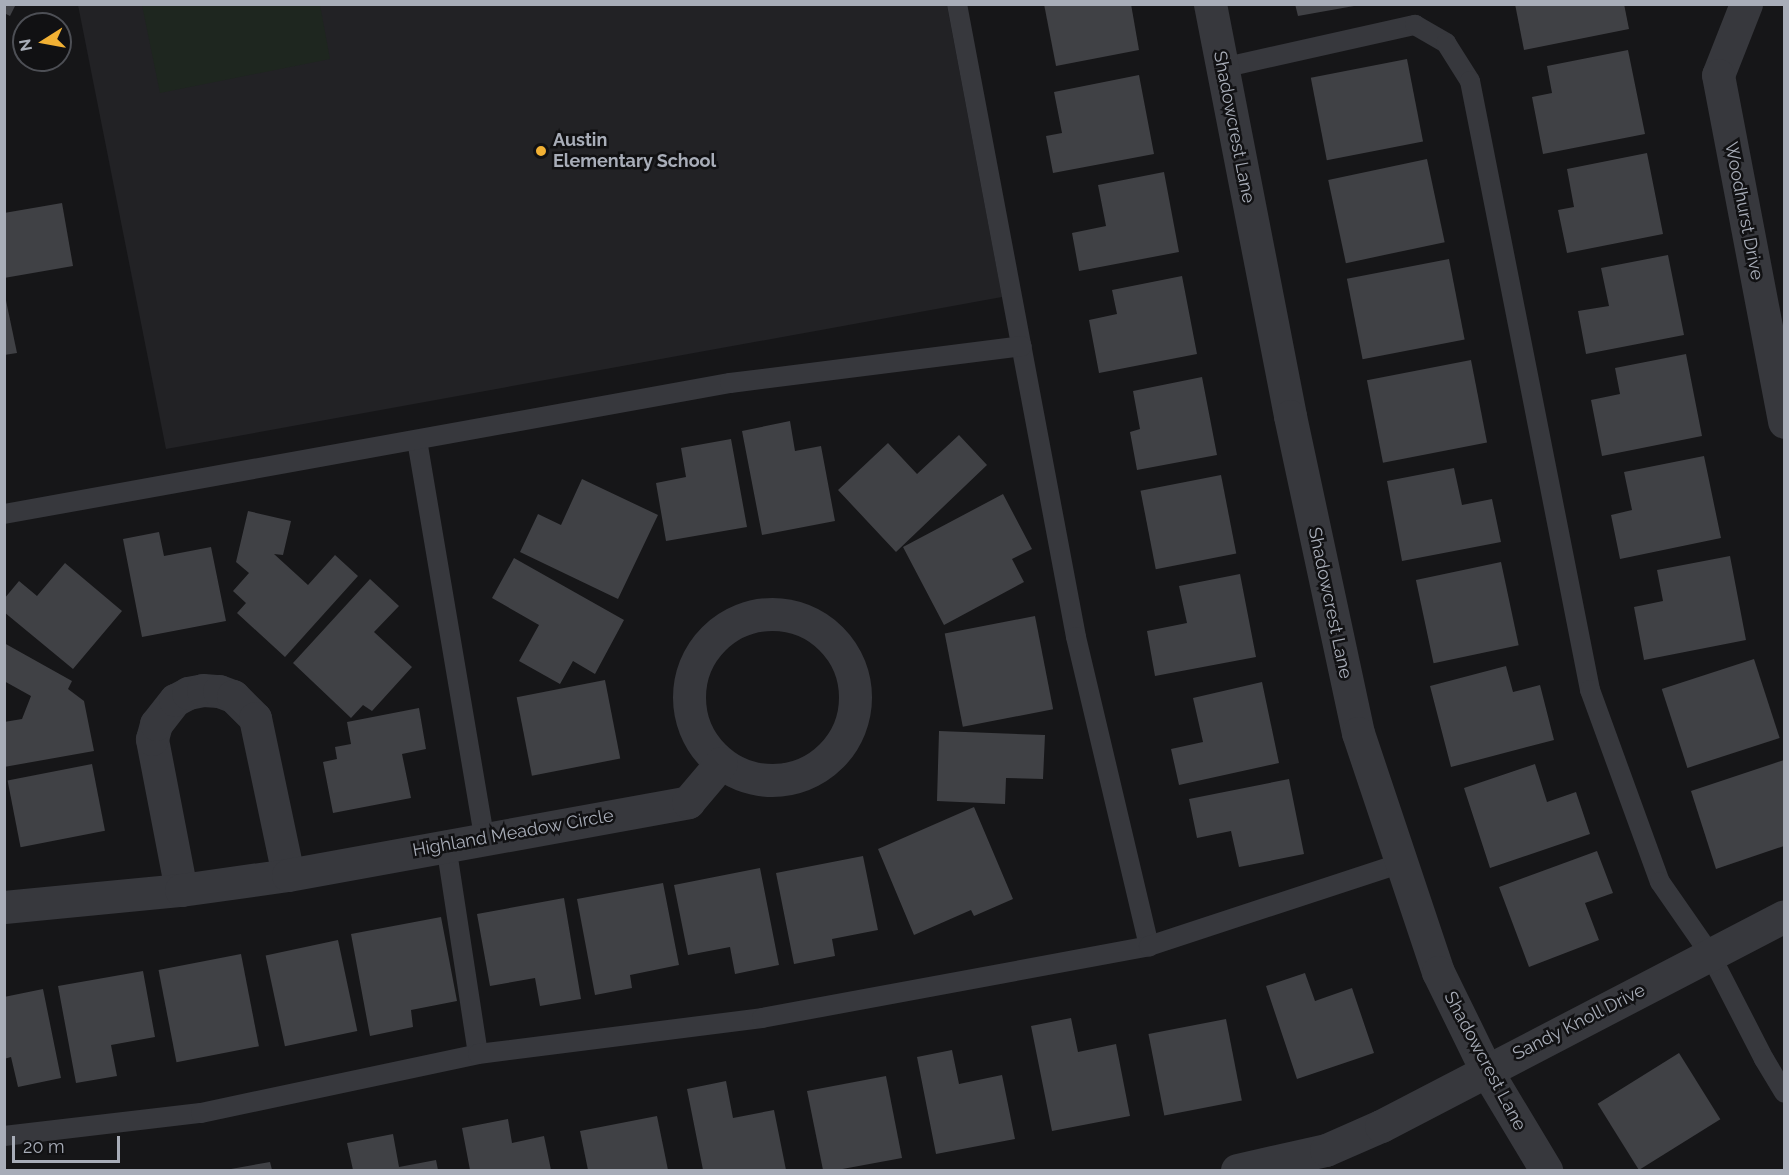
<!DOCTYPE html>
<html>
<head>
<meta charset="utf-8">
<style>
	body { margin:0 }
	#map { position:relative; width:1789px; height:1175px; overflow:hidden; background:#161618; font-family:Raleway,sans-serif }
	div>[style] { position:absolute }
	.built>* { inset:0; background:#222225 }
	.green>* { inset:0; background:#1e261f }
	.building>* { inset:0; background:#404145; transform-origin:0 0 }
	.lane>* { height:20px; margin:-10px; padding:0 10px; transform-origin:10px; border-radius:10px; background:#37383d }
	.street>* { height:33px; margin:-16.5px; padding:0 16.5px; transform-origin:16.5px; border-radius:16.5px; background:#37383d }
	.street>.ring { margin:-16.5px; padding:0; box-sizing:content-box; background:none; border:33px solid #37383d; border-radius:50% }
	.dots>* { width:16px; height:16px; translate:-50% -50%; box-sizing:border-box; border:3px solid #111113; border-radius:50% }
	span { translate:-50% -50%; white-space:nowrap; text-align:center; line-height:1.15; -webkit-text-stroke:5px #111113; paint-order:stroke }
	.street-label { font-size:18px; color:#a8adb8 }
	.poi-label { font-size:18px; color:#a8adb8; font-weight:700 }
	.left { translate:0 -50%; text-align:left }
	.frame { position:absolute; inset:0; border:6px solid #a8adb8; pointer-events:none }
	.north { position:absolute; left:12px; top:12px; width:60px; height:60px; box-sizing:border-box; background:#111113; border:2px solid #4d4f55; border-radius:50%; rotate:259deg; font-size:16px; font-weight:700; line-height:24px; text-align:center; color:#a8adb8 }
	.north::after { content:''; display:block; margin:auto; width:21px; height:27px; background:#f2b134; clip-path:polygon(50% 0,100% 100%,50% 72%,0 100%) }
	.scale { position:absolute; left:12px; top:1136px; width:108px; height:27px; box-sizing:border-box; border:3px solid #a8adb8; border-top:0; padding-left:8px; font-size:18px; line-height:21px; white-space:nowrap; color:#a8adb8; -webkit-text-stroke:4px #111113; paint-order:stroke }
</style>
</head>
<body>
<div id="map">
	<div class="built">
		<i style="clip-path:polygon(78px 5px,947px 5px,1002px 297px,166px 449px)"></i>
	</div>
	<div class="green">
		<i style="clip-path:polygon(249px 5px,320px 5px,330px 59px,160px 93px,142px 5px)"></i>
	</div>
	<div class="building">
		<i style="clip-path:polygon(4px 4px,16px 4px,10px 16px,4px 13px)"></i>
		<i style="clip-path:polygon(1044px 4px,1131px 4px,1139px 50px,1056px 66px)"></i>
		<i style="clip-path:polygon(1295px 4px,1353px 4px,1354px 6px,1298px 16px)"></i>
		<i style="clip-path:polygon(1515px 4px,1624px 4px,1629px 29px,1524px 50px)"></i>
		<i style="clip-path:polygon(1628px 50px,1645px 134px,1543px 154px,1532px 97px,1552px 93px,1547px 66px)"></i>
		<i style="left:1407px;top:59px;width:84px;height:98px;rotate:79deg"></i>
		<i style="clip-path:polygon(1139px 75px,1154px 154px,1053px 173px,1046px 136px,1062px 133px,1054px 92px)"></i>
		<i style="clip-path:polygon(1647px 153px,1663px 234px,1567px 253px,1558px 210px,1574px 207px,1567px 169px)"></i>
		<i style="left:1427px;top:159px;width:85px;height:101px;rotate:78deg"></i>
		<i style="clip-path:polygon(1164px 172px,1179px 252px,1079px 271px,1072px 233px,1106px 226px,1098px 185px)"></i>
		<i style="clip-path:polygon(62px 203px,73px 266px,4px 278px,4px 213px)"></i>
		<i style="clip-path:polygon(1668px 255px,1684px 335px,1586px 354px,1578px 311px,1609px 306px,1601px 268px)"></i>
		<i style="left:1449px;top:259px;width:82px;height:104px;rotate:79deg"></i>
		<i style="clip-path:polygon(1182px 276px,1197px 354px,1099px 373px,1089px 320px,1117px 314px,1112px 290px)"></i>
		<i style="clip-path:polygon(4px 291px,17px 353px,4px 355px)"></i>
		<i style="clip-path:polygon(1686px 354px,1702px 436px,1602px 456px,1591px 400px,1620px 394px,1615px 368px)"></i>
		<i style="left:1471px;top:360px;width:84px;height:106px;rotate:79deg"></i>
		<i style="clip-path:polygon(1202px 377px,1217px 455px,1137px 470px,1130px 432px,1140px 429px,1133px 391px)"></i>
		<i style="clip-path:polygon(790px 421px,795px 451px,821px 446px,835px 521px,762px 535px,742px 431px)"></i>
		<i style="clip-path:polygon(959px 435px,987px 465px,896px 552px,838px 490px,888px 443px,917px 474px)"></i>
		<i style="clip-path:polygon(731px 439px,747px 527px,666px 541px,656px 483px,686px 477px,681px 448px)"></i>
		<i style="clip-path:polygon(1704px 456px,1721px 538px,1620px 559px,1611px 515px,1632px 510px,1624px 472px)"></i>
		<i style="clip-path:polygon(1454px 468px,1462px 505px,1492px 499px,1501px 542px,1402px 561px,1387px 481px)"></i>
		<i style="left:1221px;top:475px;width:80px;height:82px;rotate:79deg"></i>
		<i style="clip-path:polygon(582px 479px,658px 515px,618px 599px,520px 552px,538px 514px,561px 525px)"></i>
		<i style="clip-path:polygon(1003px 494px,1032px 549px,1012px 559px,1024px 582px,944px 625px,903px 547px)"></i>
		<i style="clip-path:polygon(248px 511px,291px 521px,283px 555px,274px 554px,308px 585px,335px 555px,358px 576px,285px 657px,237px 613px,246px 603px,233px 591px,249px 573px,236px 562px)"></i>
		<i style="clip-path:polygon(159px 532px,164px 556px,211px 547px,226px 621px,142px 637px,123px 539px)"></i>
		<i style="clip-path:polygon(1730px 556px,1746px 640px,1644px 660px,1634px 607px,1663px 601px,1657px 570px)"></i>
		<i style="clip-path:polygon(514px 558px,624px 620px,595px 674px,573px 661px,560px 684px,519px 661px,539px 625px,492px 598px)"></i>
		<i style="left:1501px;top:562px;width:85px;height:87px;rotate:78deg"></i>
		<i style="clip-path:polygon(65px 563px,122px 611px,73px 669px,4px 612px,4px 599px,19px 581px,37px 596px)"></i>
		<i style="clip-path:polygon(1240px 574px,1256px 657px,1155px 676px,1147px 631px,1187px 623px,1179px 586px)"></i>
		<i style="clip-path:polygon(370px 579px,399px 606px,374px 632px,412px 667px,372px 711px,363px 705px,351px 718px,293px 663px)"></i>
		<i style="left:1035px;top:616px;width:95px;height:92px;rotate:79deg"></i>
		<i style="clip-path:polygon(4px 643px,72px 681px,68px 689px,84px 701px,94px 751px,4px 767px,4px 722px,22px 719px,31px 696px,4px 681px)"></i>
		<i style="left:1754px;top:659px;width:83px;height:97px;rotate:72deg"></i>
		<i style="clip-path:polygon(1506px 666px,1513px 692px,1540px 685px,1554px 740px,1451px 767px,1430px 686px)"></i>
		<i style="left:605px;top:680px;width:80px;height:90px;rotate:79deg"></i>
		<i style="clip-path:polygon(1262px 682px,1279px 763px,1179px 785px,1171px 749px,1203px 742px,1193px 698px)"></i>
		<i style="clip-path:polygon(419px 708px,426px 749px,402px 754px,411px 798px,333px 813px,323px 762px,337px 759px,335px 747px,351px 744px,347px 722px)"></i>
		<i style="clip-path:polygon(939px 731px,1045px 735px,1043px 779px,1006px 778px,1005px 804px,937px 801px)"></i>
		<i style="clip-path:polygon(1784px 760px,1784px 846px,1716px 869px,1691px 791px)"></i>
		<i style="left:92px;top:764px;width:68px;height:86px;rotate:79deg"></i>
		<i style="clip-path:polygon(1535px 764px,1547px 802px,1576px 792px,1590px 834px,1490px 868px,1464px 788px)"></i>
		<i style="clip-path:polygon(1289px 779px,1304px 854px,1239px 867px,1231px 831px,1197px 838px,1189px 799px)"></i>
		<i style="clip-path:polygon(974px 807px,1013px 899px,974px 916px,971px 910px,914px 935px,878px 849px)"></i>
		<i style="clip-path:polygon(1597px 851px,1613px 893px,1585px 903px,1599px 940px,1529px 967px,1499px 887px)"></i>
		<i style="clip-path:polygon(863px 856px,878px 930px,832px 939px,835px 956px,794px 964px,776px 873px)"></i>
		<i style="clip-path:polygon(760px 868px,779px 965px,735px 974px,730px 947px,688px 955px,674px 885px)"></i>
		<i style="clip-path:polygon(663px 883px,679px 965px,630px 975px,632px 988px,595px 995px,577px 899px)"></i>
		<i style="clip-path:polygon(564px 898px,581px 999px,540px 1006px,535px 978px,490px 986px,477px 914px)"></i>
		<i style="clip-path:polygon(441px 917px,457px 1001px,411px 1010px,413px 1027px,370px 1036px,351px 934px)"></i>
		<i style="left:338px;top:940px;width:93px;height:74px;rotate:78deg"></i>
		<i style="left:241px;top:954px;width:94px;height:84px;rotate:79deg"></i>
		<i style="clip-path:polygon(143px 971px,155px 1037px,111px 1045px,117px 1076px,76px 1083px,58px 986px)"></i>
		<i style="clip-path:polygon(1305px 973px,1315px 1001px,1352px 988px,1374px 1053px,1297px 1079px,1266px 986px)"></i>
		<i style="clip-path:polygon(43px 989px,61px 1078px,18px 1087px,11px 1057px,4px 1059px,4px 997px)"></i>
		<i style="clip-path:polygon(1071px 1018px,1078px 1052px,1116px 1044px,1130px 1116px,1052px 1131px,1031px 1026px)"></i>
		<i style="left:1226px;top:1019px;width:83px;height:79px;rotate:79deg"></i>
		<i style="clip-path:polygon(952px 1050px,959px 1084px,1002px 1075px,1015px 1139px,936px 1154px,917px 1057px)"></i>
		<i style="left:1679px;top:1053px;width:78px;height:96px;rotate:58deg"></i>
		<i style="clip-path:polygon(886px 1076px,902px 1158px,837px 1170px,823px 1170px,807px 1091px)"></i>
		<i style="clip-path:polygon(726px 1081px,733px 1118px,774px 1110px,786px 1170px,703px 1170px,687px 1089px)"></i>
		<i style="clip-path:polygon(657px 1116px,668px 1170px,588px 1170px,580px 1131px)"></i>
		<i style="clip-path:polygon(508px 1119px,512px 1143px,544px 1136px,551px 1170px,470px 1170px,462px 1128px)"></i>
		<i style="clip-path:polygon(393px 1134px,399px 1167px,436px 1160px,438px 1170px,353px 1170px,347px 1143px)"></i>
		<i style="clip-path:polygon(270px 1162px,272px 1170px,231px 1170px,231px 1169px)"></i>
	</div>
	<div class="lane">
		<i style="left:957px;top:4px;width:644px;rotate:79.35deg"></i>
		<i style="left:1076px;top:637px;width:318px;rotate:76.7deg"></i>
		<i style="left:1222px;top:68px;width:198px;rotate:-12.6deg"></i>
		<i style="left:1415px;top:25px;width:36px;rotate:30deg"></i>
		<i style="left:1446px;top:43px;width:45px;rotate:57.7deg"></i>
		<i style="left:1470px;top:81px;width:621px;rotate:78.85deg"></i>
		<i style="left:1590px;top:690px;width:204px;rotate:70deg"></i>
		<i style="left:1660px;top:882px;width:88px;rotate:55.2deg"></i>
		<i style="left:1710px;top:954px;width:118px;rotate:62.8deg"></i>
		<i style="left:1764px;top:1059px;width:39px;rotate:59deg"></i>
		<i style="left:417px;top:440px;width:404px;rotate:80.4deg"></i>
		<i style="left:4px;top:514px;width:738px;rotate:-10.23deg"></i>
		<i style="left:730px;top:383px;width:294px;rotate:-7.2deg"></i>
		<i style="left:446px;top:845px;width:211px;rotate:81.3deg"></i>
		<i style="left:4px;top:1136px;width:198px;rotate:-6.7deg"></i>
		<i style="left:201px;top:1113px;width:283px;rotate:-12deg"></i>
		<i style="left:478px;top:1054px;width:286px;rotate:-7.2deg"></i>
		<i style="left:762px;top:1018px;width:394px;rotate:-10.5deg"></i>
		<i style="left:1149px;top:946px;width:266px;rotate:-18.2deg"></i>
	</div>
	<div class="street">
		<i style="left:1210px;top:4px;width:420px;rotate:79deg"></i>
		<i style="left:1290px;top:416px;width:324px;rotate:77.9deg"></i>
		<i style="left:1358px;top:733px;width:252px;rotate:71.5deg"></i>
		<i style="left:1438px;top:972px;width:109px;rotate:63.9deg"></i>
		<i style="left:1486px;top:1070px;width:117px;rotate:59deg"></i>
		<i style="left:1746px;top:4px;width:76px;rotate:111.5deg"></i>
		<i style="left:1718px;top:75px;width:353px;rotate:79.2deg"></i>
		<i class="ring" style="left:689px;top:614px;width:133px;height:133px"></i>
		<i style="left:181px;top:890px;width:154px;rotate:-100.9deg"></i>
		<i style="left:152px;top:739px;width:16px;rotate:-75deg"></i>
		<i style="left:156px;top:724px;width:31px;rotate:-52deg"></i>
		<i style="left:175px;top:700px;width:15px;rotate:-28deg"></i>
		<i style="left:188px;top:693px;width:15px;rotate:-11deg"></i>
		<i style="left:203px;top:690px;width:16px;rotate:4deg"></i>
		<i style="left:219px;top:691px;width:15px;rotate:20deg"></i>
		<i style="left:233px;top:696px;width:31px;rotate:45deg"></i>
		<i style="left:255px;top:718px;width:160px;rotate:78.1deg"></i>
		<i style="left:4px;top:907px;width:178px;rotate:-5.5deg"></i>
		<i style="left:181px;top:890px;width:108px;rotate:-8deg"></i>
		<i style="left:288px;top:875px;width:407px;rotate:-10.3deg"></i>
		<i style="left:688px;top:802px;width:51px;rotate:-49.8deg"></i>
		<i style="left:1237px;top:1170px;width:91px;rotate:-12.7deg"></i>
		<i style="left:1326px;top:1150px;width:60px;rotate:-23.6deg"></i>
		<i style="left:1381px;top:1126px;width:454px;rotate:-27.5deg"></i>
	</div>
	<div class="dots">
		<i style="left:541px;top:151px;background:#f2b134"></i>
	</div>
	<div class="street-label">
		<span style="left:1234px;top:127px;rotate:79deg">Shadowcrest Lane</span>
		<span style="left:1744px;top:211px;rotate:79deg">Woodhurst Drive</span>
		<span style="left:1330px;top:603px;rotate:78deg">Shadowcrest Lane</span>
		<span style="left:513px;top:833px;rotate:-10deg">Highland Meadow Circle</span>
		<span style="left:1579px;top:1022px;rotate:-27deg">Sandy Knoll Drive</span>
		<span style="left:1485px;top:1061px;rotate:62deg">Shadowcrest Lane</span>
	</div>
	<div class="poi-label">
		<span class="left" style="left:553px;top:151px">Austin<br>Elementary School</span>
	</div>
	<div class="frame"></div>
	<div class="north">N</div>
	<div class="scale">20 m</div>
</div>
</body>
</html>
